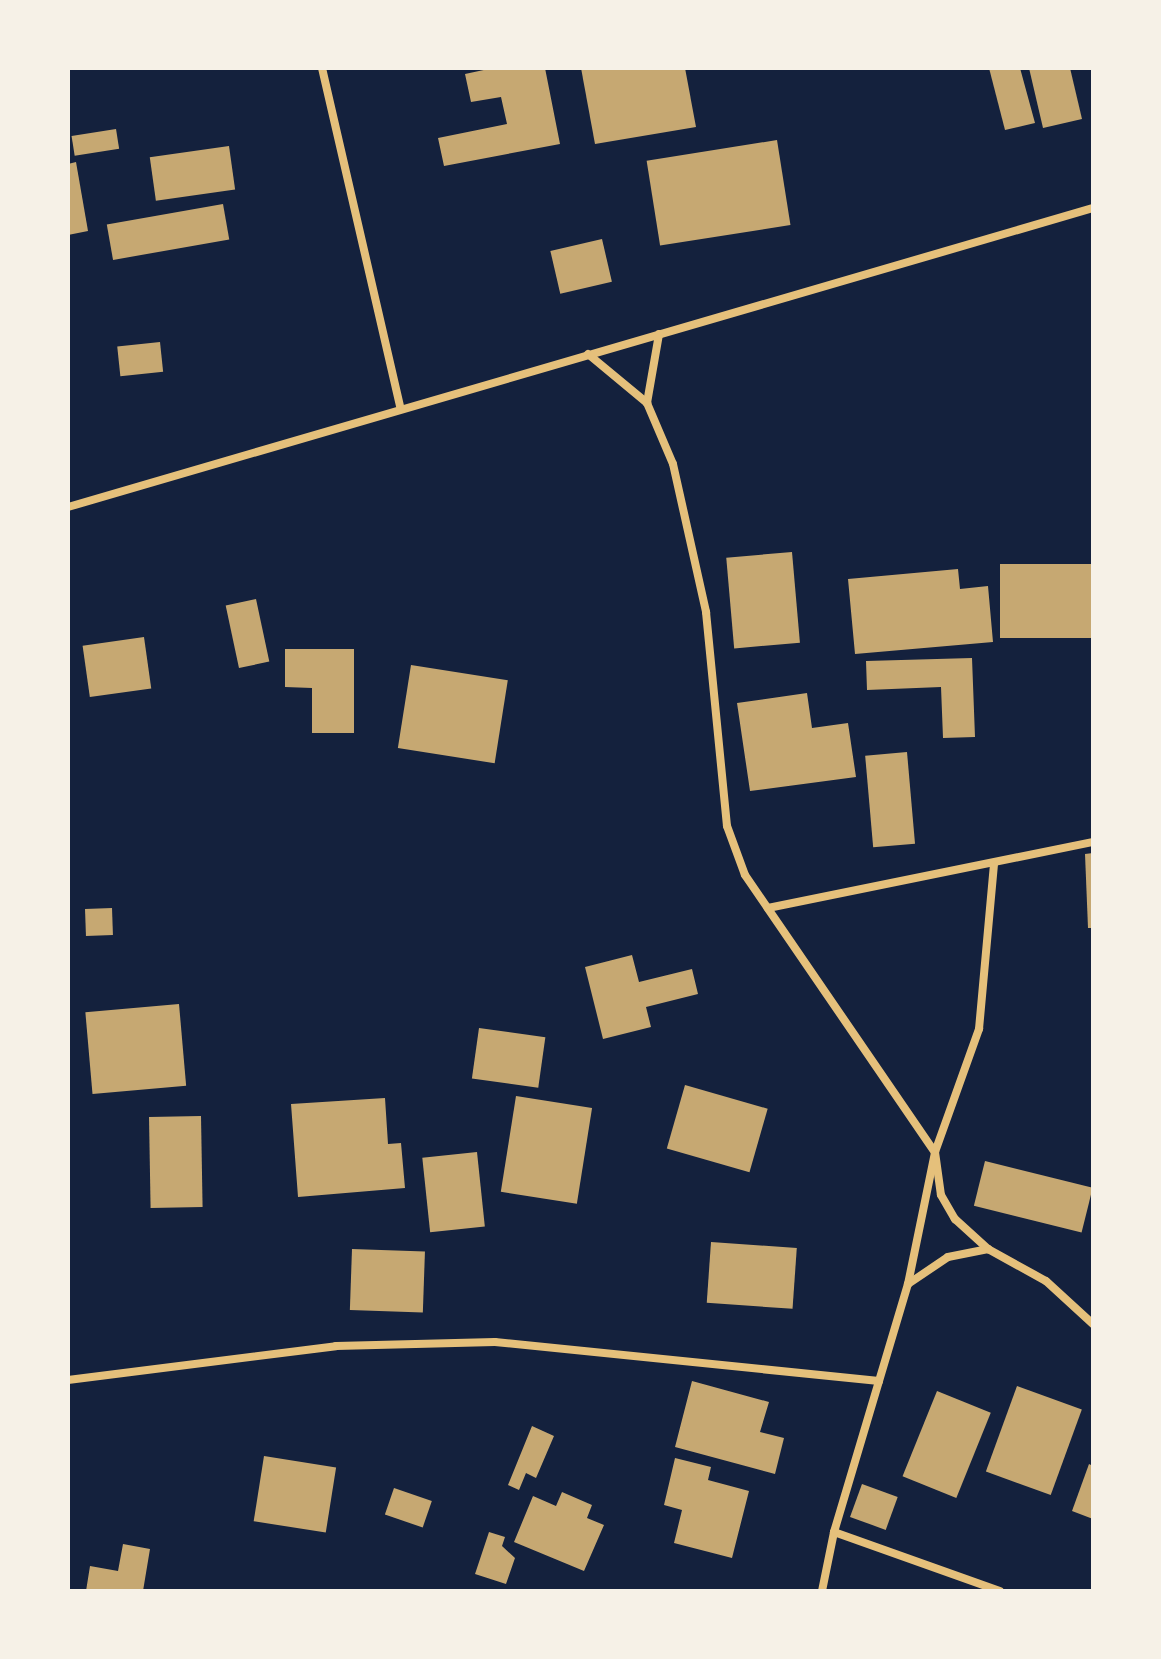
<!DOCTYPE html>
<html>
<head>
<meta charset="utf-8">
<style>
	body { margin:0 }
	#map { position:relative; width:1161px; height:1659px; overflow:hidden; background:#14213d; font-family:Georgia,serif }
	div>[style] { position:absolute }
	.building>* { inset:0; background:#c6a872; transform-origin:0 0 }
	.minor>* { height:8px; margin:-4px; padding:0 4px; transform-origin:4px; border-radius:4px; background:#e5c07b }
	span { translate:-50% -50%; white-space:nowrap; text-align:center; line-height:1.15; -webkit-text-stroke:8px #f6f1e7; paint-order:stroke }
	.frame { position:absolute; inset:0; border:70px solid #f6f1e7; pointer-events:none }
</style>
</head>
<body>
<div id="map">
	<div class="building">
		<i style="clip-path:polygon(493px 68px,545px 68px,560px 144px,444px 166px,438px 138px,507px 124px,501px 97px,471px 102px,465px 74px)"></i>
		<i style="clip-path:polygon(581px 68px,685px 68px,696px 127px,595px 144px)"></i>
		<i style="clip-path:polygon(989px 68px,1020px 68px,1035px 123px,1005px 130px)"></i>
		<i style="clip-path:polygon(1029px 68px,1070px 68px,1082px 119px,1043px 128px)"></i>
		<i style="left:116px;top:129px;width:20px;height:45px;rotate:81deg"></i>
		<i style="left:777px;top:140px;width:86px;height:132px;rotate:81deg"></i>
		<i style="left:229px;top:146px;width:44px;height:80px;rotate:82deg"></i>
		<i style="clip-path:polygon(76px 162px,88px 231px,68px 235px,68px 164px)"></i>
		<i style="left:223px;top:204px;width:36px;height:118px;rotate:80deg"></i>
		<i style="left:602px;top:239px;width:44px;height:53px;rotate:77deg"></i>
		<i style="left:160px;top:342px;width:30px;height:43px;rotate:84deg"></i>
		<i style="left:792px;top:552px;width:91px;height:66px;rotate:85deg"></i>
		<i style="left:1093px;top:564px;width:74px;height:93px;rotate:90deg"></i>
		<i style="clip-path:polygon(958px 569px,960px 589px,988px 586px,993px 642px,855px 654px,848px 579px)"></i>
		<i style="left:256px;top:599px;width:64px;height:31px;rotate:78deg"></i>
		<i style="left:144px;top:637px;width:52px;height:62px;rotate:82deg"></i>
		<i style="clip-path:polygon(285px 649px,354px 649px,354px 733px,312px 733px,312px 688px,285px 687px)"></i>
		<i style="clip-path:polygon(972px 658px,975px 737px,943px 738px,941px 687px,867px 690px,866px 661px)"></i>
		<i style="left:411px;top:665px;width:98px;height:84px;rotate:9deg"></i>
		<i style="clip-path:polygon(807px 693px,812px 728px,848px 723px,856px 777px,750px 791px,737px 703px)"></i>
		<i style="left:907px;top:752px;width:92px;height:42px;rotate:85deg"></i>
		<i style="clip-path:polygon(1093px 853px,1093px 928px,1088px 928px,1085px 854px)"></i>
		<i style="left:112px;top:908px;width:27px;height:27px;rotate:88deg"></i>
		<i style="clip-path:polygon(632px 955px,639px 982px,692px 969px,698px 994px,646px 1007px,651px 1027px,603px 1039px,585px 967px)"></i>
		<i style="left:179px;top:1004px;width:82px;height:94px;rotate:85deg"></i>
		<i style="left:479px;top:1028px;width:67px;height:51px;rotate:8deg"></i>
		<i style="left:685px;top:1085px;width:86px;height:66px;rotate:16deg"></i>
		<i style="left:516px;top:1096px;width:77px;height:97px;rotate:9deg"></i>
		<i style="clip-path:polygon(385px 1098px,388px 1144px,401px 1143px,405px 1188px,298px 1197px,291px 1104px)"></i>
		<i style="left:201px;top:1116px;width:91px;height:52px;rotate:89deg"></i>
		<i style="left:477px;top:1152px;width:75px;height:55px;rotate:84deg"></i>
		<i style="left:985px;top:1161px;width:111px;height:46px;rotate:14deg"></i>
		<i style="left:711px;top:1242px;width:86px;height:61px;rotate:4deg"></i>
		<i style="left:352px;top:1249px;width:73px;height:61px;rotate:2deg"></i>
		<i style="clip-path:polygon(692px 1381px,769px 1402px,760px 1432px,784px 1438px,775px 1474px,675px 1447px)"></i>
		<i style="left:1017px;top:1386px;width:69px;height:91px;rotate:20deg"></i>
		<i style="left:937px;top:1391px;width:58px;height:92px;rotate:22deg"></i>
		<i style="clip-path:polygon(532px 1426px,554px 1436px,536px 1478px,526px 1473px,519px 1490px,508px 1485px)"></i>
		<i style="left:264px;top:1456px;width:73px;height:66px;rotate:9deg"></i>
		<i style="clip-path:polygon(675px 1458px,711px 1467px,708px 1480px,749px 1491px,732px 1558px,674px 1543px,682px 1510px,664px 1505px)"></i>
		<i style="clip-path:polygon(1089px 1464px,1093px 1466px,1093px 1519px,1072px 1511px)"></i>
		<i style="left:862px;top:1484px;width:38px;height:35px;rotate:20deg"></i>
		<i style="left:394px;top:1488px;width:40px;height:28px;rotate:19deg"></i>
		<i style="clip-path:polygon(562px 1492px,592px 1505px,587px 1518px,604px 1525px,584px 1571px,514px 1542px,533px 1496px,556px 1506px)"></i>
		<i style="clip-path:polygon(489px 1532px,505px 1537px,502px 1546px,515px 1558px,506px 1584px,475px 1574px)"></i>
		<i style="clip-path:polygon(123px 1544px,150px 1549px,143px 1591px,86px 1591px,90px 1566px,118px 1571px)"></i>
	</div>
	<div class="minor">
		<i style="left:322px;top:68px;width:350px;rotate:77deg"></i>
		<i style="left:588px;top:354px;width:77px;rotate:39.7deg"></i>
		<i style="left:647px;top:403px;width:66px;rotate:66.9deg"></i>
		<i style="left:673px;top:464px;width:152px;rotate:77.4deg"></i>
		<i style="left:706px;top:612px;width:215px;rotate:84.4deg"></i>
		<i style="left:727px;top:826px;width:52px;rotate:69.8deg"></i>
		<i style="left:745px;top:875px;width:336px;rotate:55.6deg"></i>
		<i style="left:935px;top:1152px;width:43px;rotate:82.1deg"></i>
		<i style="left:941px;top:1195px;width:28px;rotate:60deg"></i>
		<i style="left:955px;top:1219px;width:45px;rotate:42.3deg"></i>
		<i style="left:988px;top:1249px;width:66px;rotate:28.9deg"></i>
		<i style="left:1046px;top:1281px;width:64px;rotate:42.5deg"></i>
		<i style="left:647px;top:403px;width:70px;rotate:-80.1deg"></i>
		<i style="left:68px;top:507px;width:1068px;rotate:-16.26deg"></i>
		<i style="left:768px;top:908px;width:332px;rotate:-11.5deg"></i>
		<i style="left:908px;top:1284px;width:48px;rotate:-34deg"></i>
		<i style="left:948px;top:1257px;width:41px;rotate:-11.3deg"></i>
		<i style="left:68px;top:1380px;width:270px;rotate:-7.2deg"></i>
		<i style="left:336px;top:1346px;width:159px;rotate:-1.4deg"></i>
		<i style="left:495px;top:1342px;width:386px;rotate:5.8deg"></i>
		<i style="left:834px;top:1532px;width:176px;rotate:19.6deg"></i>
		<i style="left:822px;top:1591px;width:60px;rotate:-78.5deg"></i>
		<i style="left:834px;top:1532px;width:259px;rotate:-73.4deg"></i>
		<i style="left:908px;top:1284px;width:135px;rotate:-78.4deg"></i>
		<i style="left:935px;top:1152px;width:131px;rotate:-70.3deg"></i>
		<i style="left:979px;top:1029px;width:165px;rotate:-84.8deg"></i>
	</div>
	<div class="frame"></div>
</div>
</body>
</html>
